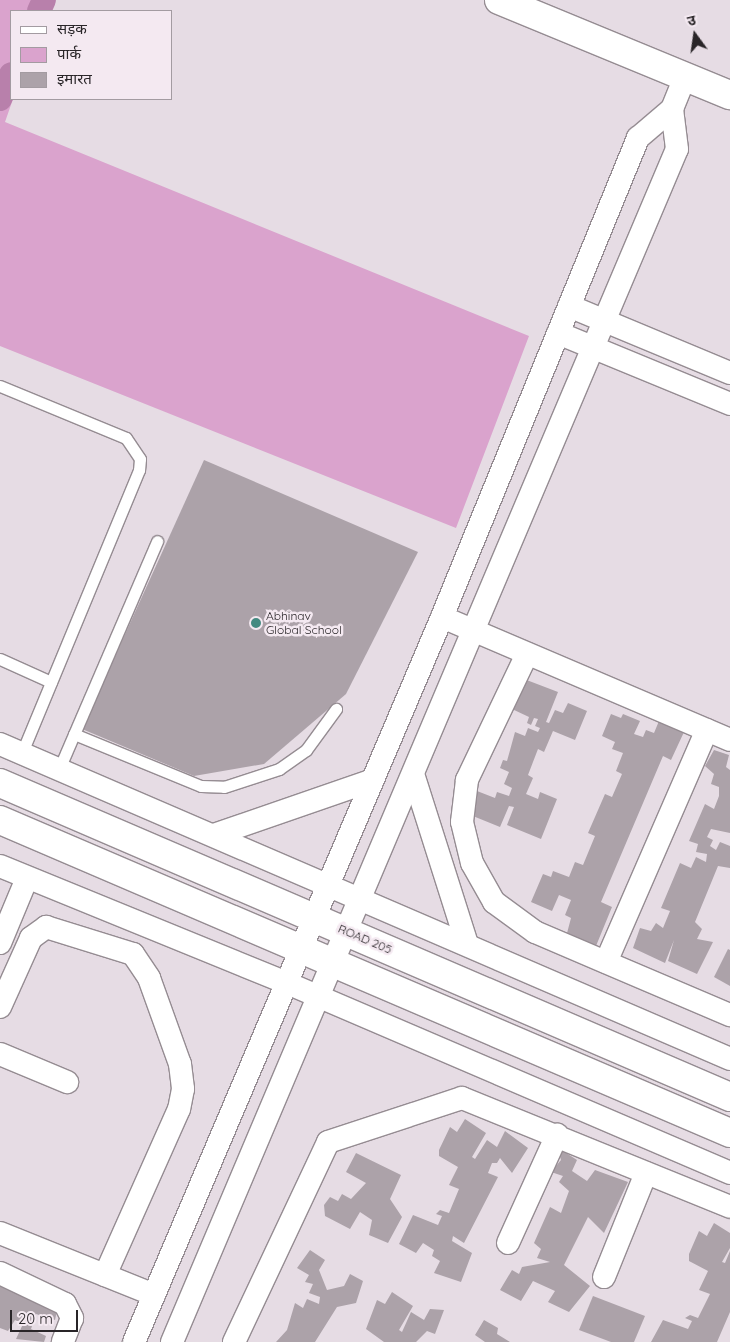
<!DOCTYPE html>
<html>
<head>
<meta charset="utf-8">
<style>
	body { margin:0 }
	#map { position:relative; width:730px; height:1342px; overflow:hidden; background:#e6dce4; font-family:Quicksand,"Noto Sans Devanagari",sans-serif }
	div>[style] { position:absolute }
	.green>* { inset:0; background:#daa3cd }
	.canal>* { height:24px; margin:-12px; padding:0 12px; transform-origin:12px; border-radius:12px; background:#b880ab }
	.building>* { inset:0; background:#aca2a9 }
	.roads { filter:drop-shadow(1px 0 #958c92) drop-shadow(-1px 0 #958c92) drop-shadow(0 1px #958c92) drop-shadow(0 -1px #958c92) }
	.service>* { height:11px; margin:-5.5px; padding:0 5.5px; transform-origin:5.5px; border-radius:5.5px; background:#fff }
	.minor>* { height:22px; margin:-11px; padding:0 11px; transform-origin:11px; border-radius:11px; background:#fff }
	.tertiary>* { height:28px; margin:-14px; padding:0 14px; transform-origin:14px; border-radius:14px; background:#fff }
	.secondary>* { height:28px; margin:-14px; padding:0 14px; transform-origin:14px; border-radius:14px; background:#fff }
	.dots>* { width:14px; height:14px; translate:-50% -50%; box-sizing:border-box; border:2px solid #f4e9f1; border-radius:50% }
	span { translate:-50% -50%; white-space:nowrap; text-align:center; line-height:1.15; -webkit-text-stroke:5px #f4e9f1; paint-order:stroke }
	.poi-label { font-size:12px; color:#292528 }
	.left { translate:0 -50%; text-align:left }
	.street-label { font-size:12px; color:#292528 }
	.legend { position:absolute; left:10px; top:10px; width:162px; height:90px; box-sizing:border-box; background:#f4e9f1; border:1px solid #a39ba1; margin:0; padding:6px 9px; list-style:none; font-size:15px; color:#292528 }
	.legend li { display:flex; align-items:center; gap:10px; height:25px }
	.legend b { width:25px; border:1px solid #a39ba1 }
	.north { position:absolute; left:670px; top:10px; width:50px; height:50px; -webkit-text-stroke:4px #f4e9f1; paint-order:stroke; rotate:346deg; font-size:14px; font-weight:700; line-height:20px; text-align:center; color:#292528 }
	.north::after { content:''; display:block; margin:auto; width:18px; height:22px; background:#292528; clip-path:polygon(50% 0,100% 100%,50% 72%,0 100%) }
	.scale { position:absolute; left:10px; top:1310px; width:68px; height:22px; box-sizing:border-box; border:2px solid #292528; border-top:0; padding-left:6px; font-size:15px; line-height:18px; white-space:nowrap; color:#292528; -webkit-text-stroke:4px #f4e9f1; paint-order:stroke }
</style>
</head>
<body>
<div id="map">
	<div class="green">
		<i style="clip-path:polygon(0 0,51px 0,47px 11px,11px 11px,13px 99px,5px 122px,529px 336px,456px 528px,0 346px)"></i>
	</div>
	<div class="canal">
		<i style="left:39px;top:11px;width:12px;rotate:-66deg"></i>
		<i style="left:0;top:99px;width:27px;rotate:-66deg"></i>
	</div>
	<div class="building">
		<i style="clip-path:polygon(204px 460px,418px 552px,346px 694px,264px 764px,194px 776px,82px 729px)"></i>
		<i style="clip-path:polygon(524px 679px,558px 692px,546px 722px,549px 723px,555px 710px,563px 713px,568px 703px,587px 711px,575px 740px,553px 731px,544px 752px,538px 749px,528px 775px,533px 778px,526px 794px,538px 799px,540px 792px,557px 799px,541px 839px,507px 825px,514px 807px,509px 806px,500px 827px,468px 814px,477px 791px,495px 798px,497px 792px,509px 796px,512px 788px,504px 784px,509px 772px,500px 768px,503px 760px,507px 761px,515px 732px,525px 736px,528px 728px,538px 732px,540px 728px,535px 726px,538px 719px,534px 718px,531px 725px,527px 723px,529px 717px,512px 709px)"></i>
		<i style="clip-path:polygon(611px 714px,621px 718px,623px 714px,640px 721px,634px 734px,643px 737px,646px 730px,654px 733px,659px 721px,684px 732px,671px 760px,663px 756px,601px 902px,612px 907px,596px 946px,566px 937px,571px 918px,565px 915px,571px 900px,559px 895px,552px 911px,531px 902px,543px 874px,551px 877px,553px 871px,569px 877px,575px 862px,583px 865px,595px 836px,588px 833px,605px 794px,612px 797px,622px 774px,616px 771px,623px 753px,612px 749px,615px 742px,602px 736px)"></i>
		<i style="clip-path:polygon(714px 750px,729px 755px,726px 767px,730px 770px,730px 833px,711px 829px,707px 837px,713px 840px,710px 846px,716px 850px,720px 842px,730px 846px,730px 868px,718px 866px,695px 922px,702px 929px,697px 939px,713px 942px,697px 974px,668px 961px,674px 940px,665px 963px,633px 948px,640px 928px,651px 931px,656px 923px,663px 928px,670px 911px,661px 908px,680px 863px,691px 868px,696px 857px,706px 862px,707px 854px,696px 852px,698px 844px,689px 841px,705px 804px,714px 809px,719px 796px,719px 787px,711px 784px,714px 774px,705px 766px)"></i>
		<i style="clip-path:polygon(728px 949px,730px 950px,730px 986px,714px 977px)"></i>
		<i style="clip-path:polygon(465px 1119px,486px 1133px,472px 1157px,475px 1159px,487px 1140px,497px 1147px,505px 1131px,528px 1148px,512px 1173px,500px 1158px,497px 1163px,492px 1163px,488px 1173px,498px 1177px,464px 1243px,453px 1236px,452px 1241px,472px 1253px,461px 1282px,434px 1273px,440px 1261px,432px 1256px,434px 1250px,423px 1243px,416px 1253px,399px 1244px,413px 1215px,438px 1225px,442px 1216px,436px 1214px,440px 1210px,449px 1213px,459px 1189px,449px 1185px,458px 1167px,439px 1156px,439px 1150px,450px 1127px,457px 1132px)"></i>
		<i style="clip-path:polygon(557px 1147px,577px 1160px,572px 1171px,587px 1181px,595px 1170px,628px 1182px,604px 1233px,588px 1217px,564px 1265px,590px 1286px,569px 1312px,548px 1302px,555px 1291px,533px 1281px,521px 1301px,500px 1290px,512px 1270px,519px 1274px,522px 1267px,550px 1262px,537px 1258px,541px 1249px,534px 1243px,550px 1207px,561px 1213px,569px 1191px,559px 1182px,563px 1176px,551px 1172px,561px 1160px)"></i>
		<i style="clip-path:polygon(356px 1153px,401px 1175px,390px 1199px,402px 1217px,388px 1243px,369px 1235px,372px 1220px,360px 1212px,350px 1229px,325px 1216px,324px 1205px,330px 1197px,338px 1201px,342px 1194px,351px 1199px,366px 1183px,346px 1172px)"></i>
		<i style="clip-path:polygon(714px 1223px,730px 1233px,730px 1248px,722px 1262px,725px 1263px,730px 1251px,730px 1312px,717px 1342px,651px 1342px,663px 1320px,688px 1329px,692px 1321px,685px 1318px,690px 1315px,698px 1318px,710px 1294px,699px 1290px,708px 1271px,689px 1261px,689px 1254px,699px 1231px,707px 1236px)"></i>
		<i style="clip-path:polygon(310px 1250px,325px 1260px,319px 1270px,327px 1290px,344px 1286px,350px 1274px,363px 1281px,356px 1303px,337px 1307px,315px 1342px,276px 1342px,287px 1330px,295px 1303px,303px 1308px,307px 1299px,319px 1304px,320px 1297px,309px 1293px,313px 1284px,305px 1282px,309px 1275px,297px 1268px)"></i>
		<i style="clip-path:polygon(0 1283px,59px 1301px,55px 1320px,36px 1314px,31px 1329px,46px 1336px,44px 1342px,16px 1339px,23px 1324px,15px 1320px,8px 1331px,0 1328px)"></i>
		<i style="clip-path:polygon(392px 1292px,413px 1306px,399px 1330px,402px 1332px,411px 1312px,424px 1320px,430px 1309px,444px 1310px,435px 1334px,427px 1331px,416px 1342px,384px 1342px,366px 1329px,377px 1300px,385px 1304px)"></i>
		<i style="clip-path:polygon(593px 1296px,645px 1316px,634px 1342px,611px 1342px,579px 1330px)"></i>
		<i style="clip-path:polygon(484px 1320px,498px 1328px,497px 1334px,510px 1342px,485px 1342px,475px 1335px)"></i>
	</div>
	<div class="roads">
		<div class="service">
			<i style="left:0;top:386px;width:136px;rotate:22.4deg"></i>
			<i style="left:126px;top:438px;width:25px;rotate:56deg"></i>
			<i style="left:140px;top:459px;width:11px;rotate:95deg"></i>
			<i style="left:139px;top:470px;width:306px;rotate:112.5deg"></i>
			<i style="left:0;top:659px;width:56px;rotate:24.3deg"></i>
			<i style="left:74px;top:734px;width:137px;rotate:22.3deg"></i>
			<i style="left:201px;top:786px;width:23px;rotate:2deg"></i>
			<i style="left:224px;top:787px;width:58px;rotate:-18.1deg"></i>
			<i style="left:279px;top:769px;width:33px;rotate:-35deg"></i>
			<i style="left:306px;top:750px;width:51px;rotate:-53.8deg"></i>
			<i style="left:59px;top:769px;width:248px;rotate:-66.7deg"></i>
		</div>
		<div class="minor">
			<i style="left:569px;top:306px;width:174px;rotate:22.6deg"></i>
			<i style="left:558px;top:333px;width:186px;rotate:22.4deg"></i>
			<i style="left:442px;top:617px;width:313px;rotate:23.1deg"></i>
			<i style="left:527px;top:654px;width:140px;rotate:115.5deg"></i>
			<i style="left:467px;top:780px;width:42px;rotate:96.8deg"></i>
			<i style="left:462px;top:822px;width:42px;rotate:76.3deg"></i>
			<i style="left:472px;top:863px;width:45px;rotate:60.6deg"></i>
			<i style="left:494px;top:902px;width:51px;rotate:36.2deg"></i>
			<i style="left:535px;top:932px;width:212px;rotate:23.1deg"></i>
			<i style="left:0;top:744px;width:795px;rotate:23.34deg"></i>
			<i style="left:414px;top:777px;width:175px;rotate:72.4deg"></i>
			<i style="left:214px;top:835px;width:168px;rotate:-19.1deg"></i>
			<i style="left:0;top:866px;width:310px;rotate:22.2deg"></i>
			<i style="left:287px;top:983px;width:482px;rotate:23.2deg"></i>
			<i style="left:0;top:943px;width:70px;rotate:-67.4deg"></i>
			<i style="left:606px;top:962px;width:253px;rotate:-66.5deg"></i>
			<i style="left:0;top:1007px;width:76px;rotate:-65.8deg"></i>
			<i style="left:31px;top:938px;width:19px;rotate:-36deg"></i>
			<i style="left:46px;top:927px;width:91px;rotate:17.2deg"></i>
			<i style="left:133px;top:954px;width:29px;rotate:56deg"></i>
			<i style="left:149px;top:978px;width:91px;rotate:70.2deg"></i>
			<i style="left:180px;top:1064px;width:25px;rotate:83deg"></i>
			<i style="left:183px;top:1089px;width:20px;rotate:101deg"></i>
			<i style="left:179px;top:1109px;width:182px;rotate:114deg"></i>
			<i style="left:0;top:1054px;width:73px;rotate:22.7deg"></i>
			<i style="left:0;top:1233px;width:166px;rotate:21.9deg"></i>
			<i style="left:508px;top:1243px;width:119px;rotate:-65.6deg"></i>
			<i style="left:0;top:1273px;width:72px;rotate:25.5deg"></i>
			<i style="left:65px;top:1304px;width:16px;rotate:63deg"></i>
			<i style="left:72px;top:1318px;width:26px;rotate:111deg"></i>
			<i style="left:604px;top:1277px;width:112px;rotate:-68deg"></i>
			<i style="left:134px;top:1342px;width:788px;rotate:-66.98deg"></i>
			<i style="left:442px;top:617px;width:518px;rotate:-67.75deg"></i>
			<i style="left:638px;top:138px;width:45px;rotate:-40.5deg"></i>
			<i style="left:172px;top:1342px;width:1295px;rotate:-67.06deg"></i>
			<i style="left:677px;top:149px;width:40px;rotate:-97.1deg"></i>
			<i style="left:672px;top:109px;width:35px;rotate:-68deg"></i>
			<i style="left:234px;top:1342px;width:221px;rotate:-64.8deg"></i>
			<i style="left:328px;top:1142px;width:141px;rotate:-18.2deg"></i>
			<i style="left:462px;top:1098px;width:289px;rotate:22.1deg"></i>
		</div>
		<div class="tertiary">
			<i style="left:499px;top:0;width:250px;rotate:22.4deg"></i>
		</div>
		<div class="secondary">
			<i style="left:0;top:783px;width:795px;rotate:23.27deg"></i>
			<i style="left:0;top:820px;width:794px;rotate:23.21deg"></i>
		</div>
	</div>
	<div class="dots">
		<i style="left:256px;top:623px;background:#448a81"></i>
	</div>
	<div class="poi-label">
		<span class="left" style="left:266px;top:623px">Abhinav<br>Global School</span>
	</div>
	<div class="street-label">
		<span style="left:365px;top:939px;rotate:23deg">ROAD 205</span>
	</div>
	<ul class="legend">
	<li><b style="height:6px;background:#fff"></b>सड़क</li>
	<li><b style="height:14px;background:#daa3cd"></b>पार्क</li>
	<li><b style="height:14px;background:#aca2a9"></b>इमारत</li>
	</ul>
	<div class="north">उ</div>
	<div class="scale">20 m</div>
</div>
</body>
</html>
